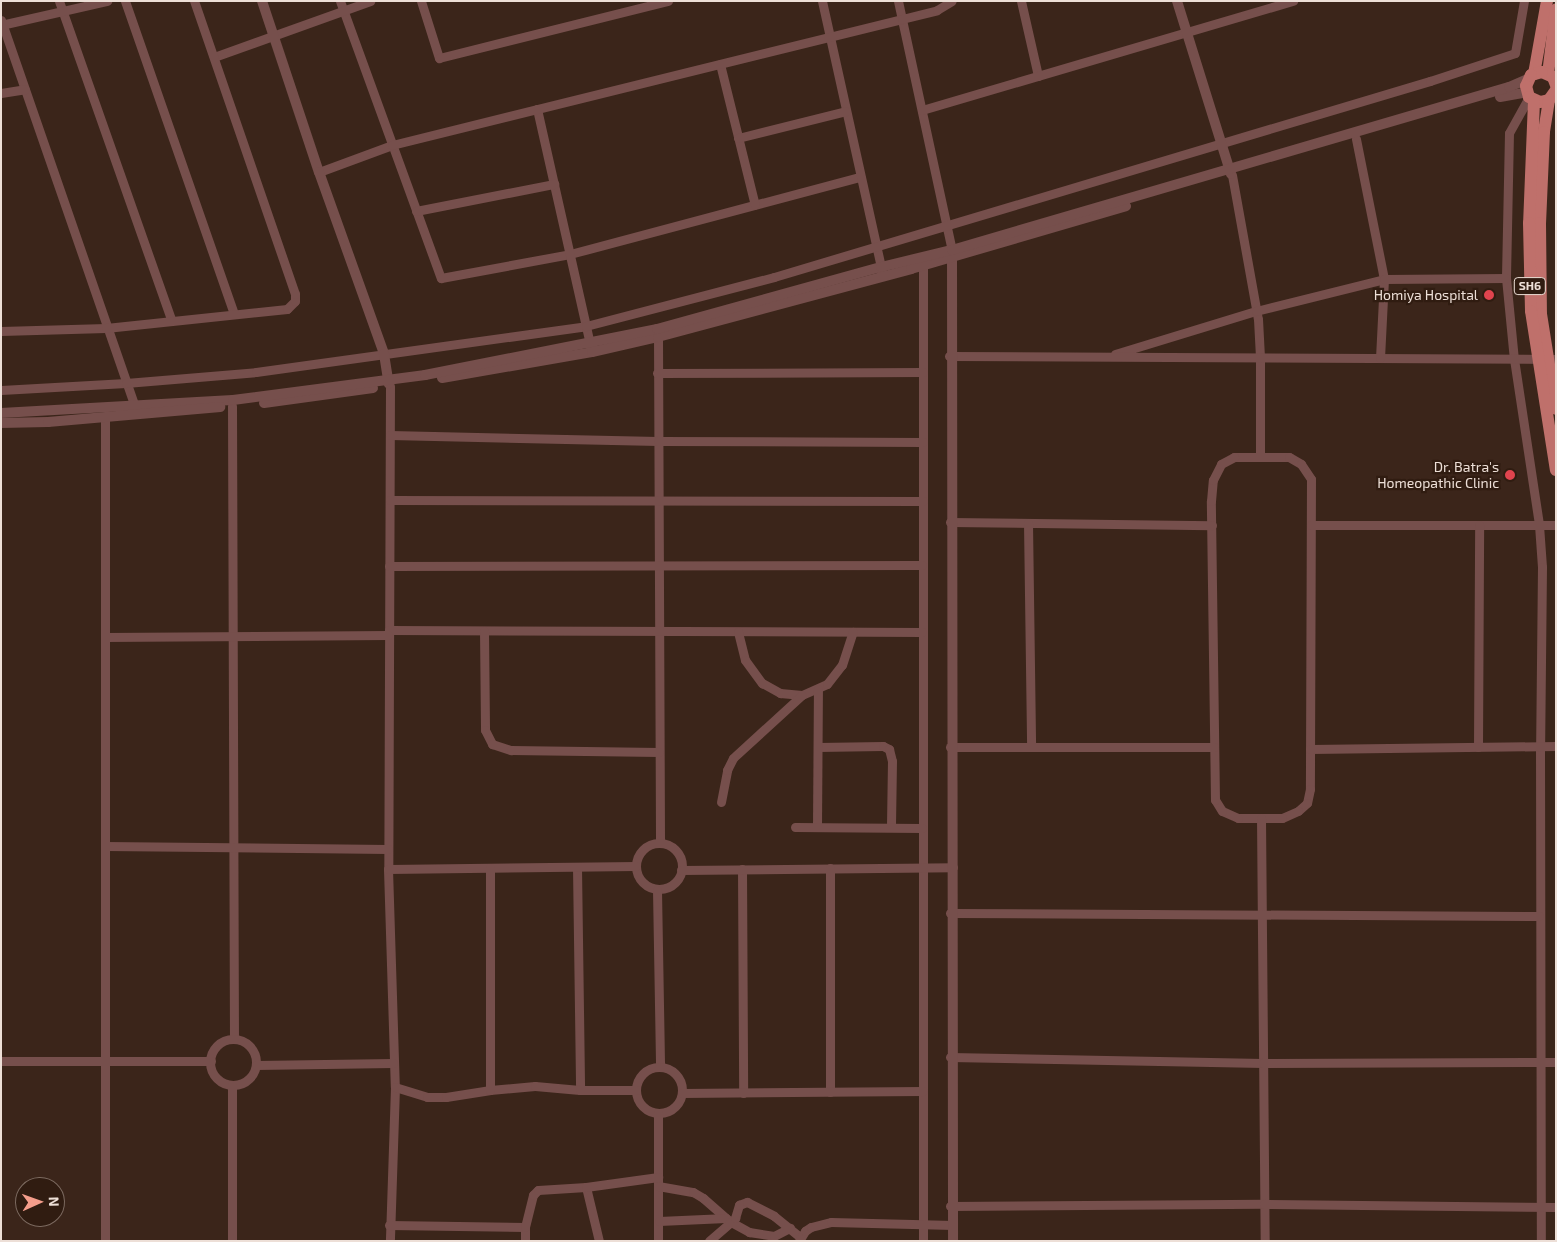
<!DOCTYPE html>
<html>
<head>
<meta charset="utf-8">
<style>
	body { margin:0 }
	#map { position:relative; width:1557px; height:1242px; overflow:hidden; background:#3b251a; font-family:"Exo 2",sans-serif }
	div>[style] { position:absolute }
	.minor>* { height:9px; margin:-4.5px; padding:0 4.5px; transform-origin:4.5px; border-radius:4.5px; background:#764f4c }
	.minor>.ring { margin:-4.5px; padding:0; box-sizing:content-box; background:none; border:9px solid #764f4c; border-radius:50% }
	.tertiary>* { height:10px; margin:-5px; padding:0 5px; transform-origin:5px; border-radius:5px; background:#764f4c }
	.primary>* { height:12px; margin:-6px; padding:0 6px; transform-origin:6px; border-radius:6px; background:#bf706b }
	.dots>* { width:14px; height:14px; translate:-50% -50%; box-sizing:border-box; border:2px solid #301c11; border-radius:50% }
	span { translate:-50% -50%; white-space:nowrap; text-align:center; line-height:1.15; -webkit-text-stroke:4.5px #301c11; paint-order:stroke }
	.shield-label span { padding:1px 4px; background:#301c11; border:1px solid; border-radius:4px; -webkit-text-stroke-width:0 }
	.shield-label { font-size:12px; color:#eddfd7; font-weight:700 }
	.poi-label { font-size:14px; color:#eddfd7 }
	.right { translate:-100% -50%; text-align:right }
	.frame { position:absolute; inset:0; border:2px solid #eddfd7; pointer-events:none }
	.north { position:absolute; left:15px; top:1177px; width:50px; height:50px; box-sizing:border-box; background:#301c11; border:1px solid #7c6a60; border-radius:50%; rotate:88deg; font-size:14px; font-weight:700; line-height:20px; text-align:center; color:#eddfd7 }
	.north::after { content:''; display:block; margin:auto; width:18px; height:22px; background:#f49d8b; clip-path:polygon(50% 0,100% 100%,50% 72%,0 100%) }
</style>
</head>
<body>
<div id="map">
	<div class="minor">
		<i style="left:59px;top:1px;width:339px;rotate:70.6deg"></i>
		<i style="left:125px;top:1px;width:331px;rotate:70.8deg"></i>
		<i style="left:340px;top:1px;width:295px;rotate:70deg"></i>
		<i style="left:441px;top:278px;width:131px;rotate:-10.5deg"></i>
		<i style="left:570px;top:254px;width:300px;rotate:-14.9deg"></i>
		<i style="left:421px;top:1px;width:60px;rotate:72.5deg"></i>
		<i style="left:439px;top:58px;width:236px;rotate:-14deg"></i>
		<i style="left:822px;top:1px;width:278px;rotate:77.5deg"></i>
		<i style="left:898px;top:1px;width:255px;rotate:77.8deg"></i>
		<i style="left:1021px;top:1px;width:77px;rotate:77.2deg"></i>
		<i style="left:1px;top:20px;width:413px;rotate:70.9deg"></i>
		<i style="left:1px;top:25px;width:109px;rotate:-12.8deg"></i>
		<i style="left:214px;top:57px;width:166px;rotate:-19.7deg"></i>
		<i style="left:720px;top:64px;width:145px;rotate:76.1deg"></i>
		<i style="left:1px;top:93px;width:24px;rotate:-9deg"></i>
		<i style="left:1529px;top:97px;width:41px;rotate:119.1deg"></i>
		<i style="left:1509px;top:133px;width:145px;rotate:91.2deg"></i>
		<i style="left:1506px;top:278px;width:81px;rotate:84.4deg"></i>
		<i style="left:1514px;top:359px;width:168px;rotate:81.4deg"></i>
		<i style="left:1539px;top:525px;width:42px;rotate:85.9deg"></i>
		<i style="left:1542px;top:567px;width:180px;rotate:90.6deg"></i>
		<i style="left:1540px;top:747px;width:494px;rotate:89.9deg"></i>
		<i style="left:537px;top:109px;width:245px;rotate:77.3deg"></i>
		<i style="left:922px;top:110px;width:387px;rotate:-16.4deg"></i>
		<i style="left:738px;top:138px;width:111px;rotate:-14deg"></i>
		<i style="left:319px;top:172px;width:78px;rotate:-20.3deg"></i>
		<i style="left:392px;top:145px;width:525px;rotate:-13.88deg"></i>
		<i style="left:902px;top:19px;width:36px;rotate:-14deg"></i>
		<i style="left:937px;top:10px;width:17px;rotate:-31deg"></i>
		<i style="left:1232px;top:175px;width:146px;rotate:79.8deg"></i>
		<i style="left:1258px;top:319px;width:38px;rotate:87deg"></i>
		<i style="left:1260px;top:357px;width:100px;rotate:90deg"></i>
		<i style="left:416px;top:211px;width:141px;rotate:-11.1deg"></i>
		<i style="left:923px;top:266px;width:975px;rotate:90deg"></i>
		<i style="left:1px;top:331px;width:105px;rotate:-1.6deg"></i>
		<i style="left:106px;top:328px;width:182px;rotate:-6deg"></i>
		<i style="left:287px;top:309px;width:11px;rotate:-45deg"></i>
		<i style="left:295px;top:301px;width:7px;rotate:-90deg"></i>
		<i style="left:295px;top:294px;width:310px;rotate:-109deg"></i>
		<i style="left:658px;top:337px;width:506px;rotate:89.77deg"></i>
		<i style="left:1115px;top:354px;width:147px;rotate:-17deg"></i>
		<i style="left:1256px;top:311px;width:132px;rotate:-14deg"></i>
		<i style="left:1384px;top:279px;width:143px;rotate:-101.3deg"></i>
		<i style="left:949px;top:356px;width:607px;rotate:0.28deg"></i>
		<i style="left:1380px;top:358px;width:79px;rotate:-87.1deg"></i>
		<i style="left:1384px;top:279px;width:122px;rotate:-0.5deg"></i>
		<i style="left:657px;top:373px;width:266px;rotate:-0.2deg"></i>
		<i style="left:390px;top:386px;width:483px;rotate:90.2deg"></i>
		<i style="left:388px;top:869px;width:218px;rotate:88.2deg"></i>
		<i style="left:395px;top:1087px;width:154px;rotate:91.9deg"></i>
		<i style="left:1px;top:390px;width:125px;rotate:-3.2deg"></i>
		<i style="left:126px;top:383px;width:130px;rotate:-4.8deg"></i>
		<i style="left:256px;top:372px;width:333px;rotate:-7.9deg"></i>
		<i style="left:586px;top:326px;width:194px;rotate:-14.6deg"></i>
		<i style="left:774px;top:277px;width:685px;rotate:-16.64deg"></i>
		<i style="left:1430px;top:81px;width:89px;rotate:-18.2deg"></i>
		<i style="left:1515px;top:53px;width:53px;rotate:-80.2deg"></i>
		<i style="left:232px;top:406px;width:632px;rotate:89.82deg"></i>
		<i style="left:390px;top:435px;width:268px;rotate:1.3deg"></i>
		<i style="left:658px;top:441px;width:265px;rotate:0.2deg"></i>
		<i style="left:1234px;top:457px;width:55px"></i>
		<i style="left:1289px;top:457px;width:14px;rotate:30deg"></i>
		<i style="left:1301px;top:464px;width:18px;rotate:56deg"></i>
		<i style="left:1311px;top:479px;width:310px;rotate:90.2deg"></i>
		<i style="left:1310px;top:789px;width:14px;rotate:102deg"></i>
		<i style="left:1307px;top:803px;width:12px;rotate:138deg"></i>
		<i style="left:1298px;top:811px;width:17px;rotate:156deg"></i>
		<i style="left:1282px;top:818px;width:44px;rotate:180deg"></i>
		<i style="left:1238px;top:818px;width:17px;rotate:-156deg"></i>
		<i style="left:1222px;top:811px;width:13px;rotate:-122deg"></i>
		<i style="left:1215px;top:800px;width:299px;rotate:-90.8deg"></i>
		<i style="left:1211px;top:501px;width:21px;rotate:-85deg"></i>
		<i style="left:1213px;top:480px;width:18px;rotate:-63deg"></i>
		<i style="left:1221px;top:464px;width:15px;rotate:-28deg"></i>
		<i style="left:390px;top:500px;width:533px;rotate:0.11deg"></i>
		<i style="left:950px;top:522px;width:262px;rotate:0.7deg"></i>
		<i style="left:1028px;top:523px;width:224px;rotate:89.2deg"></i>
		<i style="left:1311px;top:525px;width:245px"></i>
		<i style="left:389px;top:566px;width:533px;rotate:-0.11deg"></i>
		<i style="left:389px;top:630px;width:533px;rotate:0.21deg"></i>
		<i style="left:484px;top:631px;width:99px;rotate:89.4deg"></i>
		<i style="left:485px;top:730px;width:16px;rotate:63deg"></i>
		<i style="left:492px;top:744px;width:20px;rotate:18deg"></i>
		<i style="left:511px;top:750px;width:148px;rotate:0.8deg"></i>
		<i style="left:738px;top:632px;width:29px;rotate:76deg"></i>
		<i style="left:745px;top:660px;width:29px;rotate:54deg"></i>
		<i style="left:762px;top:683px;width:21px;rotate:29deg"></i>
		<i style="left:780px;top:693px;width:22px;rotate:5deg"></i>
		<i style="left:802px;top:695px;width:27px;rotate:-24deg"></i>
		<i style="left:827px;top:684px;width:24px;rotate:-52deg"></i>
		<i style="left:842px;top:665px;width:35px;rotate:-72deg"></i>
		<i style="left:105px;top:637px;width:283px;rotate:-0.4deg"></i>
		<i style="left:818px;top:747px;width:65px;rotate:-0.9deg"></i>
		<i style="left:883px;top:746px;width:7px;rotate:27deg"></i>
		<i style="left:889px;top:749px;width:12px;rotate:76deg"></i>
		<i style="left:892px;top:761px;width:66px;rotate:90.9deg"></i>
		<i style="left:950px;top:747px;width:264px"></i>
		<i style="left:1478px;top:747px;width:222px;rotate:-89.7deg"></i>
		<i style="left:1310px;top:749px;width:246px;rotate:-0.7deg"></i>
		<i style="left:721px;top:802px;width:33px;rotate:-79deg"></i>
		<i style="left:727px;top:770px;width:13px;rotate:-63deg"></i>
		<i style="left:733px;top:758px;width:93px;rotate:-42.4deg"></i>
		<i style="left:1261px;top:818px;width:423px;rotate:89.5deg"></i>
		<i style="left:817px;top:826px;width:137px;rotate:-89.6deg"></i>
		<i style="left:795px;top:827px;width:127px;rotate:0.5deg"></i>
		<i class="ring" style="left:636px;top:843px;width:37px;height:37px"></i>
		<i style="left:105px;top:846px;width:283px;rotate:0.6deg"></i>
		<i style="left:577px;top:867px;width:223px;rotate:89.2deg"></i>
		<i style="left:388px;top:869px;width:248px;rotate:-0.7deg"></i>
		<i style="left:742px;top:869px;width:224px;rotate:89.7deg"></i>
		<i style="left:681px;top:870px;width:272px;rotate:-0.6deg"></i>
		<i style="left:657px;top:890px;width:177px;rotate:89deg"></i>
		<i style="left:950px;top:913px;width:589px;rotate:0.29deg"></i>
		<i class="ring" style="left:210px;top:1039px;width:37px;height:37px"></i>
		<i style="left:950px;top:1057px;width:313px;rotate:1.1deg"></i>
		<i style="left:1263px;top:1063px;width:293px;rotate:-0.2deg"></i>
		<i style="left:1px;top:1061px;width:210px"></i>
		<i style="left:256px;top:1065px;width:137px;rotate:-0.8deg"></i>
		<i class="ring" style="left:636px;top:1067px;width:37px;height:37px"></i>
		<i style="left:232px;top:1085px;width:156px;rotate:90deg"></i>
		<i style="left:395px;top:1087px;width:34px;rotate:17deg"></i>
		<i style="left:427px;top:1097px;width:19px"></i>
		<i style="left:446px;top:1097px;width:45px;rotate:-9deg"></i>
		<i style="left:490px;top:1090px;width:45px;rotate:-5.1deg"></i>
		<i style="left:535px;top:1086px;width:45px;rotate:5.1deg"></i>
		<i style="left:580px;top:1090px;width:56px"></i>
		<i style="left:490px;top:1090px;width:222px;rotate:-90deg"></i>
		<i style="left:830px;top:1092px;width:224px;rotate:-90deg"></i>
		<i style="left:682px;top:1093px;width:241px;rotate:-0.5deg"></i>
		<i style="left:658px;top:1113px;width:128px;rotate:90deg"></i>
		<i style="left:658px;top:1186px;width:36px;rotate:10deg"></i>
		<i style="left:693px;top:1192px;width:12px;rotate:31deg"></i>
		<i style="left:703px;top:1198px;width:37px;rotate:41deg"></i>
		<i style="left:731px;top:1222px;width:21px;rotate:29deg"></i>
		<i style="left:749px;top:1232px;width:25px;rotate:9deg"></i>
		<i style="left:774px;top:1236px;width:18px;rotate:-27deg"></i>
		<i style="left:586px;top:1187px;width:56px;rotate:76.5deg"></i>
		<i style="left:950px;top:1206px;width:314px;rotate:-0.4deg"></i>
		<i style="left:1264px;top:1204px;width:292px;rotate:0.6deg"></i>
		<i style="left:659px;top:1221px;width:67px;rotate:-2.6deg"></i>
		<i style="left:389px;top:1225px;width:136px;rotate:0.8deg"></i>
		<i style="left:105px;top:1241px;width:823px;rotate:-90deg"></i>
		<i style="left:525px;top:1241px;width:14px;rotate:-90deg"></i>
		<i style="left:525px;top:1227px;width:33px;rotate:-76deg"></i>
		<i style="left:533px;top:1195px;width:7px;rotate:-45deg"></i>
		<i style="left:538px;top:1190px;width:48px;rotate:-3.6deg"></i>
		<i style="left:586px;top:1187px;width:73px;rotate:-7.9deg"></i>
		<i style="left:709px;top:1241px;width:35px;rotate:-41deg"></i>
		<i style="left:735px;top:1218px;width:14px;rotate:-73deg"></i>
		<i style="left:739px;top:1205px;width:9px;rotate:-21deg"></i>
		<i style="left:747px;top:1202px;width:30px;rotate:27deg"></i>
		<i style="left:774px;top:1216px;width:33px;rotate:39deg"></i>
		<i style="left:799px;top:1241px;width:12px;rotate:-59deg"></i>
		<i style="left:805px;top:1231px;width:7px;rotate:-34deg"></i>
		<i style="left:811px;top:1227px;width:21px;rotate:-14deg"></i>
		<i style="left:831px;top:1222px;width:122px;rotate:1.4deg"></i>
	</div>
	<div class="tertiary">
		<i style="left:262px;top:1px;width:180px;rotate:71.6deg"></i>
		<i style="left:319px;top:172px;width:193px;rotate:70.3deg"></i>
		<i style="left:384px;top:354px;width:30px;rotate:81deg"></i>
		<i style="left:1177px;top:1px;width:181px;rotate:72.7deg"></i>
		<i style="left:1500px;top:97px;width:27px;rotate:-10deg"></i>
		<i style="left:952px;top:251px;width:990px;rotate:89.94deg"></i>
		<i style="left:442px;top:378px;width:152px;rotate:-9.8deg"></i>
		<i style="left:592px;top:352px;width:68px;rotate:-12.8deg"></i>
		<i style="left:658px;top:337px;width:262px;rotate:-15deg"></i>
		<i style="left:911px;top:269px;width:224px;rotate:-16.3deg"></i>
		<i style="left:264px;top:403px;width:110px;rotate:-7.8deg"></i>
		<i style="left:1px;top:413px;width:232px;rotate:-3.2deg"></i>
		<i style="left:233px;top:400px;width:194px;rotate:-7.4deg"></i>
		<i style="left:425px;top:375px;width:237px;rotate:-11.2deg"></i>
		<i style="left:657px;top:329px;width:232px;rotate:-15.5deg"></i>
		<i style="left:881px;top:267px;width:73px;rotate:-13.5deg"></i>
		<i style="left:952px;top:250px;width:580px;rotate:-16.31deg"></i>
		<i style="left:1509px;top:87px;width:21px;rotate:-23deg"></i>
		<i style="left:1px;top:423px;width:47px;rotate:-1.2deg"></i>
		<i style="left:48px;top:422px;width:173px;rotate:-5deg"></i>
	</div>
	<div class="primary">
		<i style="left:1534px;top:74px;width:74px;rotate:-79.9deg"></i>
		<i style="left:1548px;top:74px;width:65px;rotate:-83deg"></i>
		<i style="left:1556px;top:85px;width:9px;rotate:-111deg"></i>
		<i style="left:1553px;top:77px;width:12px;rotate:-156deg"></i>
		<i style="left:1542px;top:72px;width:11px;rotate:165deg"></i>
		<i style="left:1531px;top:75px;width:12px;rotate:114deg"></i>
		<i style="left:1526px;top:86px;width:11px;rotate:75deg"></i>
		<i style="left:1529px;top:97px;width:12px;rotate:24deg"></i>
		<i style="left:1540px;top:102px;width:9px;rotate:-13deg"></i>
		<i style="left:1549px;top:100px;width:12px;rotate:-55deg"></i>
		<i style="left:1549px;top:100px;width:32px;rotate:99deg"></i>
		<i style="left:1544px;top:132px;width:91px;rotate:92.5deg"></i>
		<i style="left:1540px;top:223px;width:91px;rotate:89.4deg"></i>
		<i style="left:1541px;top:314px;width:96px;rotate:81deg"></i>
		<i style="left:1534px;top:101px;width:122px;rotate:92.3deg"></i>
		<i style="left:1529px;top:223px;width:88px;rotate:88.7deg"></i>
		<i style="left:1531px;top:311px;width:161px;rotate:81.1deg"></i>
	</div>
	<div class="dots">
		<i style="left:1489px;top:295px;background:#e0444e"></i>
		<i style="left:1510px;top:475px;background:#e0444e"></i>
	</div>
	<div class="shield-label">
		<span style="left:1530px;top:286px">SH6</span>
	</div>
	<div class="poi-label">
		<span class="right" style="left:1478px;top:295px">Homiya Hospital</span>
		<span class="right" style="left:1499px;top:475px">Dr. Batra's<br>Homeopathic Clinic</span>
	</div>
	<div class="frame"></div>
	<div class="north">N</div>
</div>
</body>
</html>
